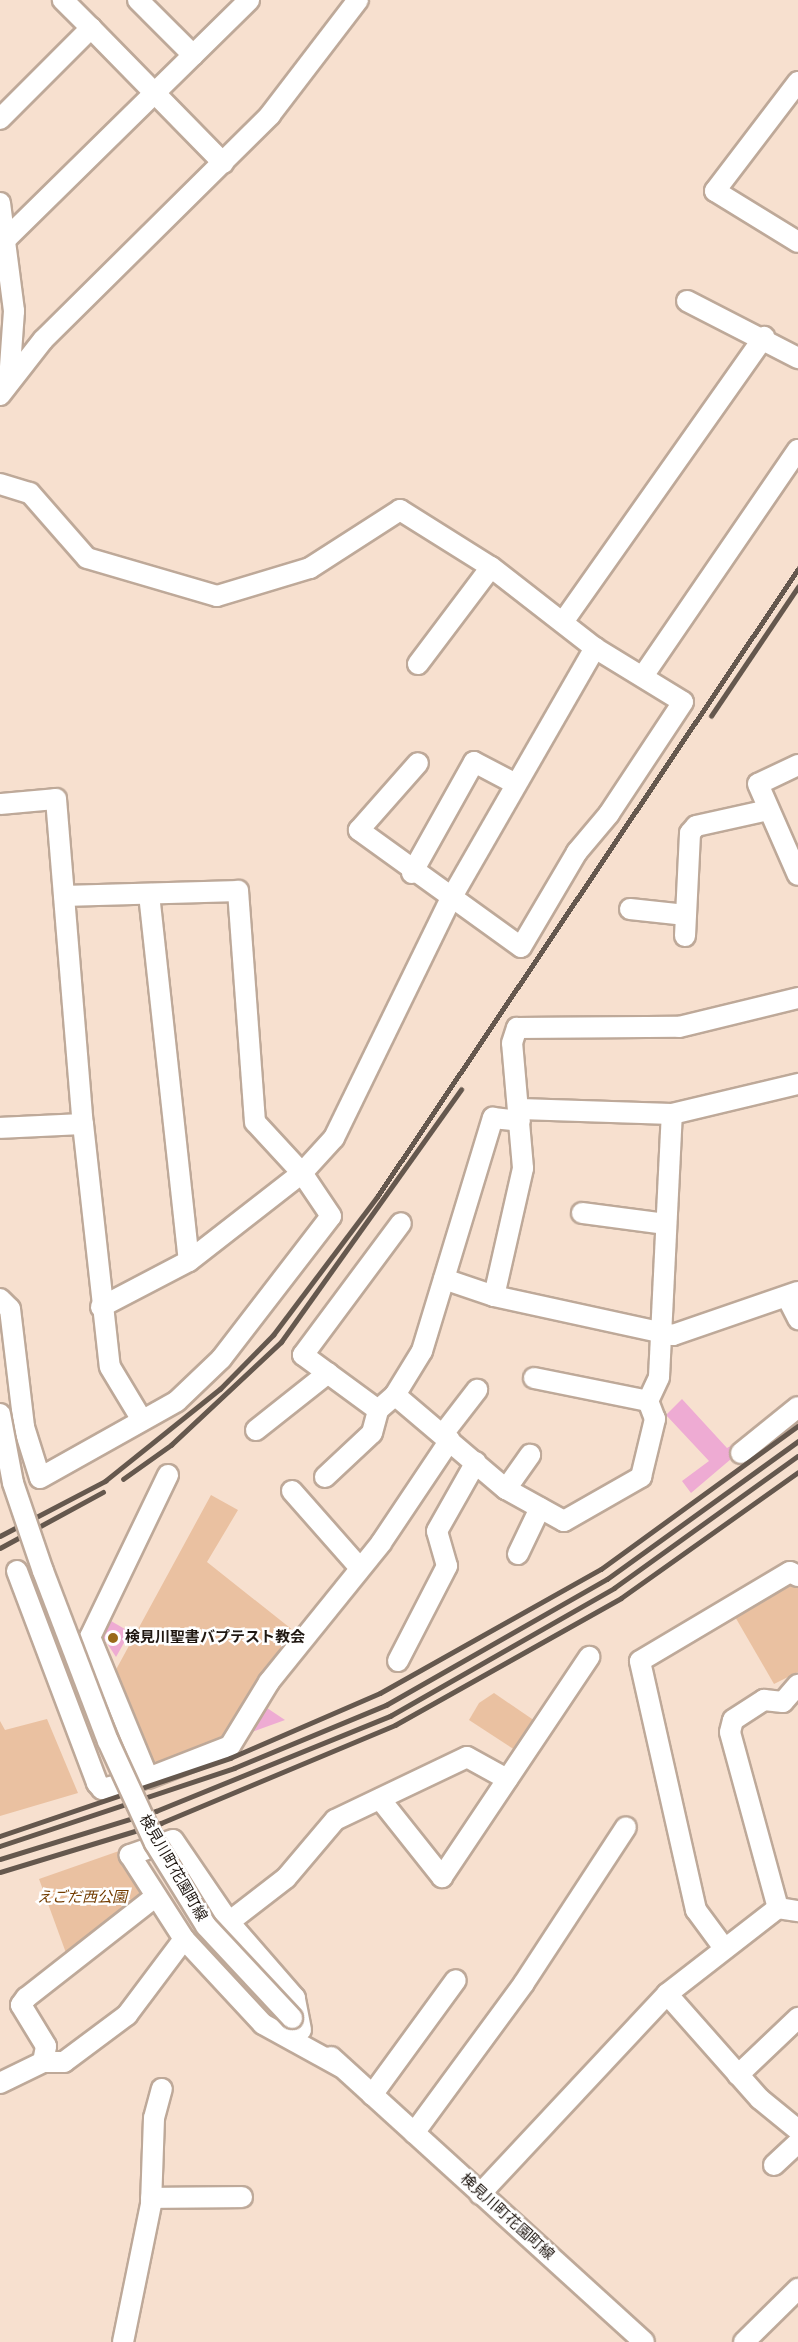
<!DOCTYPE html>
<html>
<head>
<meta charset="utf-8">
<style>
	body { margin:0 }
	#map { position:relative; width:798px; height:2342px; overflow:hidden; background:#f7e0cf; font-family:"Times New Roman","Noto Sans JP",serif }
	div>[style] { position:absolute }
	.green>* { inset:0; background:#eac1a1 }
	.building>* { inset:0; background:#eeabd3 }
	.roads { filter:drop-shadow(2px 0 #bea999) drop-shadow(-2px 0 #bea999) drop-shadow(0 2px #bea999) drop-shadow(0 -2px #bea999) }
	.minor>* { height:20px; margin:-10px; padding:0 10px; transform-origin:10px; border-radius:10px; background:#fff }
	.rail>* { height:4.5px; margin:-2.25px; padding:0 2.25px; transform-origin:2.25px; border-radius:2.25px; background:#65584e }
	.bridges { filter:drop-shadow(2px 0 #bea999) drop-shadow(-2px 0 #bea999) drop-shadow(0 2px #bea999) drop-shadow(0 -2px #bea999) }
	.minor-bridge>* { height:20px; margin:-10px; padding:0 10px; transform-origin:10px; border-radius:10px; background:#fff }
	.dots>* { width:16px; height:16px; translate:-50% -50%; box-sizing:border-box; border:3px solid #fff; border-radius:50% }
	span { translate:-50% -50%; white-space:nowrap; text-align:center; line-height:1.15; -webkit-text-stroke:5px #fff; paint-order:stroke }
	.poi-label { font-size:15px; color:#201812; font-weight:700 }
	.left { translate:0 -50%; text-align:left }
	.street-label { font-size:15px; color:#201812 }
	.park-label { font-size:15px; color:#733d01; font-style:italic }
</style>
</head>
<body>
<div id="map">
	<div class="green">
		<i style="clip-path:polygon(211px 1495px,238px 1510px,207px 1562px,299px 1635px,229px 1735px,156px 1762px,143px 1754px,112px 1677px)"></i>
		<i style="clip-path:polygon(790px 1583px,798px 1587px,798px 1672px,774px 1684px,734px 1615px)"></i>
		<i style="clip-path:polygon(494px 1693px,535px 1721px,515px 1750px,469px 1720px,479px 1703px)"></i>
		<i style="clip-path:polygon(47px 1719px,78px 1793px,0 1816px,0 1721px,5px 1730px)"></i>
		<i style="clip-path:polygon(119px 1851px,140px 1886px,139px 1895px,66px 1953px,39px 1879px)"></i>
	</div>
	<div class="building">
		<i style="clip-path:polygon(682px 1399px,727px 1448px,732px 1445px,731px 1459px,691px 1493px,682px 1481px,709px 1461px,666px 1415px)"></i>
		<i style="clip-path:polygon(111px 1621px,130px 1632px,116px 1657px,103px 1637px)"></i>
		<i style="clip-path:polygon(267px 1708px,285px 1720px,252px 1732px)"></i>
	</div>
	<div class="roads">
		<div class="minor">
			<i style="left:138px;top:0;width:78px;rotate:45deg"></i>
			<i style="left:91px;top:28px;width:189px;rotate:45.6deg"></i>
			<i style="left:798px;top:82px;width:137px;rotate:127.3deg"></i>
			<i style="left:715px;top:191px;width:97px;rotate:31.6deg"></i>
			<i style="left:0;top:119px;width:129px;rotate:-45deg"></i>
			<i style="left:91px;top:28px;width:40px;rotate:-135deg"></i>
			<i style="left:0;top:203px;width:109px;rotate:82.6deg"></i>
			<i style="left:14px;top:311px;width:69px;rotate:94.1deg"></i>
			<i style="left:8px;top:237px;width:338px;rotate:-44.5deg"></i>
			<i style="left:687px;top:301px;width:125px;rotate:27.2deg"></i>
			<i style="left:0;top:395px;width:70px;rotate:-52deg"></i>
			<i style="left:43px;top:340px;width:320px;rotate:-44.7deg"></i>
			<i style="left:270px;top:115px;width:145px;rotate:-52.6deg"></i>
			<i style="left:0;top:484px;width:31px;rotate:17deg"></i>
			<i style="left:30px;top:493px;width:86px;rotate:48.8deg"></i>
			<i style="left:87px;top:558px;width:135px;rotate:16.3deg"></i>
			<i style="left:217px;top:596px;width:97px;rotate:-16.8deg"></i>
			<i style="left:310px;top:568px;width:107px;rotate:-32.8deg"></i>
			<i style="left:400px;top:510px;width:107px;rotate:32.1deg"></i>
			<i style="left:491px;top:567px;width:132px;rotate:37.9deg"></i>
			<i style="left:595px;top:648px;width:103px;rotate:31.5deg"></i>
			<i style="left:683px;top:702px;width:134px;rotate:123.5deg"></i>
			<i style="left:609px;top:814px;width:50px;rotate:130.1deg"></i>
			<i style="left:577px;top:852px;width:110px;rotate:120.5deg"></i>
			<i style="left:521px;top:947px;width:200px;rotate:-144.2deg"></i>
			<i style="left:359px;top:830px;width:89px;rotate:-48.6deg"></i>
			<i style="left:563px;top:622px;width:349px;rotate:-54.8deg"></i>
			<i style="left:418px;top:664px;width:121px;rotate:-53deg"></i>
			<i style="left:643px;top:676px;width:274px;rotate:-55.6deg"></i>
			<i style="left:798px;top:765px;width:44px;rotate:154.6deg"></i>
			<i style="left:758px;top:784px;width:99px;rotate:66.3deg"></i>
			<i style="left:0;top:804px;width:56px;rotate:-5.1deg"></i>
			<i style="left:56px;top:799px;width:326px;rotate:85.3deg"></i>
			<i style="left:412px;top:873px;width:127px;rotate:-60.8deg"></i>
			<i style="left:474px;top:762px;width:47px;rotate:27.6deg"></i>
			<i style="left:149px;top:894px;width:369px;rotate:83.8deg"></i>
			<i style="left:630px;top:909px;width:56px;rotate:6.1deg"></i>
			<i style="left:685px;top:936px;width:103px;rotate:-87.2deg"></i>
			<i style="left:690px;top:833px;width:9px;rotate:-49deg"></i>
			<i style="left:696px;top:826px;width:74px;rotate:-12.5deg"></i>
			<i style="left:520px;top:1109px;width:152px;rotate:1.9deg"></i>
			<i style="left:672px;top:1114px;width:130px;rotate:-13.4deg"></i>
			<i style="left:0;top:1128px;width:83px;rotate:-2.8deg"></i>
			<i style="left:83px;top:1124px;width:244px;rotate:83.7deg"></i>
			<i style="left:110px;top:1367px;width:62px;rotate:58.9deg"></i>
			<i style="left:582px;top:1213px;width:84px;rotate:7.5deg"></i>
			<i style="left:444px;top:1279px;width:53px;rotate:18.8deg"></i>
			<i style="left:494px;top:1296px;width:183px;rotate:12.3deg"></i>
			<i style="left:673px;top:1335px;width:132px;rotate:-19deg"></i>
			<i style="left:494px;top:1296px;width:131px;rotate:-77.2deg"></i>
			<i style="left:523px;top:1168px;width:125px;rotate:-95deg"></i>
			<i style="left:512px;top:1043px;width:16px;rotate:-72deg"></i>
			<i style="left:517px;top:1028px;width:162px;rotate:-0.4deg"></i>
			<i style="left:679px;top:1027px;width:122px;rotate:-13.7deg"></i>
			<i style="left:787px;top:1297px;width:25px;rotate:63deg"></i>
			<i style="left:0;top:1299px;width:14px;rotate:45deg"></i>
			<i style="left:10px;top:1309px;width:119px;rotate:83.2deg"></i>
			<i style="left:24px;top:1427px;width:53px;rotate:72.6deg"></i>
			<i style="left:40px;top:1478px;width:157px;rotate:-29.3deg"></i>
			<i style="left:177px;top:1401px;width:61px;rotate:-43.7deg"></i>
			<i style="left:221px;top:1359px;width:180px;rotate:-52.4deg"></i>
			<i style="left:331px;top:1216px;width:52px;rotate:-124deg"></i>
			<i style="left:302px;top:1173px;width:69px;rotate:-132.7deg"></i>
			<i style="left:255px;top:1122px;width:232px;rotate:-94.2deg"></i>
			<i style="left:238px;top:891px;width:174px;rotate:178.4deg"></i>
			<i style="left:101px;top:1307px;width:99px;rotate:-27.6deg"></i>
			<i style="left:189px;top:1261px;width:143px;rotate:-37.9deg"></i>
			<i style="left:302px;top:1173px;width:47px;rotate:-47.6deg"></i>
			<i style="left:334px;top:1138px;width:265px;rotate:-64deg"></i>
			<i style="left:450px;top:900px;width:291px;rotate:-60.1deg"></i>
			<i style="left:534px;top:1378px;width:116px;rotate:11.4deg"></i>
			<i style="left:395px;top:1395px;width:145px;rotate:40.3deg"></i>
			<i style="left:506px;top:1489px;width:66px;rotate:28.9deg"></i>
			<i style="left:564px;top:1521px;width:89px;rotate:-29.7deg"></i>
			<i style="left:641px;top:1477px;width:60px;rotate:-76.4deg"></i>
			<i style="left:655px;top:1419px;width:19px;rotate:-111deg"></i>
			<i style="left:648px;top:1401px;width:26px;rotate:-65deg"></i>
			<i style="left:659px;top:1377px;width:263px;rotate:-87.2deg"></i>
			<i style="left:378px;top:1410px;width:93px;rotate:-143.7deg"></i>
			<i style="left:303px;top:1355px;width:164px;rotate:-53.4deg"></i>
			<i style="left:256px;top:1430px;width:92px;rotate:-38.4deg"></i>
			<i style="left:443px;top:1434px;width:56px;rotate:-52.3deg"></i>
			<i style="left:741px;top:1453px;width:73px;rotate:-38.9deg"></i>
			<i style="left:168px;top:1475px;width:180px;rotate:115.7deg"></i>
			<i style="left:90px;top:1637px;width:152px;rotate:67.6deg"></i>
			<i style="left:148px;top:1778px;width:88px;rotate:-21.3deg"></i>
			<i style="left:230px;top:1746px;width:75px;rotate:-58.6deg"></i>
			<i style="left:269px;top:1682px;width:179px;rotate:-51.1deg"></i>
			<i style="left:381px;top:1543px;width:124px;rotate:-56.2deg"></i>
			<i style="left:325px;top:1477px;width:64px;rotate:-43.1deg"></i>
			<i style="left:372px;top:1433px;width:24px;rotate:-75deg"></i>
			<i style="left:378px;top:1410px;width:23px;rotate:-41deg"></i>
			<i style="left:395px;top:1395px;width:52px;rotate:-58.5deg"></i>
			<i style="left:422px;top:1351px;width:244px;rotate:-73.1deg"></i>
			<i style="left:493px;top:1118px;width:27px;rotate:6deg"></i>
			<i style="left:506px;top:1489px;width:42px;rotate:-54.8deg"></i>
			<i style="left:292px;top:1491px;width:103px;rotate:48.6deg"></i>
			<i style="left:518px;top:1554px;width:51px;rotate:-64.4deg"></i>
			<i style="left:17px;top:1571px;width:227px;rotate:69.3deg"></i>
			<i style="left:97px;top:1783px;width:8px;rotate:50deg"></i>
			<i style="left:102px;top:1789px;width:41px;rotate:-14deg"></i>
			<i style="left:398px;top:1661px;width:107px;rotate:-62.7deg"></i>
			<i style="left:447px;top:1566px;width:36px;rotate:-106deg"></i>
			<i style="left:437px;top:1531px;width:79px;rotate:-60.5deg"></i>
			<i style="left:380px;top:1799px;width:100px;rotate:51.5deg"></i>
			<i style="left:442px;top:1877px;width:265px;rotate:-56.2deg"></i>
			<i style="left:778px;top:1908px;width:182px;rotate:-105.3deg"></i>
			<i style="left:730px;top:1732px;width:12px;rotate:-76deg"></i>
			<i style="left:733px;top:1720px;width:37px;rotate:-33deg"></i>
			<i style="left:764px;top:1700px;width:19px;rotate:6deg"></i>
			<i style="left:783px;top:1702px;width:23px;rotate:-49deg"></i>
			<i style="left:229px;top:1922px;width:72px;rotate:-37.7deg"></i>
			<i style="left:286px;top:1878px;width:76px;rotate:-49.8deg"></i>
			<i style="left:335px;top:1820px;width:146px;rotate:-25.5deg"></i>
			<i style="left:467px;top:1757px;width:46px;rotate:28.8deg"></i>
			<i style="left:724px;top:1948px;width:47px;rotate:-126.4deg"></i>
			<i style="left:696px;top:1910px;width:255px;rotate:-102.7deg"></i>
			<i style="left:640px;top:1661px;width:174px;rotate:-30.7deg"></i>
			<i style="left:790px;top:1572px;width:9px;rotate:27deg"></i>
			<i style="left:667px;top:1994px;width:140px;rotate:48.5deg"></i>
			<i style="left:760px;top:2099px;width:49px;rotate:39.2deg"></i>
			<i style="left:301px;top:2030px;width:33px;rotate:-101deg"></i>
			<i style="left:295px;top:1998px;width:101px;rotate:-131deg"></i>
			<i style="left:229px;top:1922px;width:99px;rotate:-124.3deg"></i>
			<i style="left:173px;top:1840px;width:46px;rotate:160.8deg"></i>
			<i style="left:130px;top:1855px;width:100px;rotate:57.3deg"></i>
			<i style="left:184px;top:1939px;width:116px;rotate:47.1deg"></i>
			<i style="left:263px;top:2024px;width:89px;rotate:28.9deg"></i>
			<i style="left:331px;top:2057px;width:423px;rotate:42.3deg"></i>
			<i style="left:43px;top:2062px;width:21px"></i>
			<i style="left:64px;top:2062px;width:79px;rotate:-36.7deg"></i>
			<i style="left:127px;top:2015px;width:95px;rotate:-53.1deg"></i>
			<i style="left:738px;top:2075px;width:83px;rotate:-43.5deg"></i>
			<i style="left:0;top:2083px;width:48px;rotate:-26deg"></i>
			<i style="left:43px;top:2062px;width:16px;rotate:-79deg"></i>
			<i style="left:46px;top:2046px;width:48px;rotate:-121.4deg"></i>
			<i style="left:21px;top:2005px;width:9px;rotate:-54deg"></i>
			<i style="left:26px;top:1998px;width:164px;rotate:-38.1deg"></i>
			<i style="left:372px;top:2095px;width:142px;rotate:-53.9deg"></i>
			<i style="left:414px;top:2133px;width:186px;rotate:-53.7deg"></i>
			<i style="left:524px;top:1983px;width:186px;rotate:-56.8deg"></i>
			<i style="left:774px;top:2165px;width:33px;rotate:-43deg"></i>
			<i style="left:480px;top:2194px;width:274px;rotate:-46.9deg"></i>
			<i style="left:667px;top:1994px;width:140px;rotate:-37.8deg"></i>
			<i style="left:778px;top:1908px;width:20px;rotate:9deg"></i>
			<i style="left:151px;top:2198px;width:91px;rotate:-0.6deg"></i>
			<i style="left:123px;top:2342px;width:141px;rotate:-78.5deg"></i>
			<i style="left:151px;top:2204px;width:86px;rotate:-88deg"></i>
			<i style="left:154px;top:2118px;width:30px;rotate:-75deg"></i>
			<i style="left:744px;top:2342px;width:76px;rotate:-44.5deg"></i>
		</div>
	</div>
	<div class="rail">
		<i style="left:711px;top:716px;width:156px;rotate:-56deg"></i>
		<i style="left:123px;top:1479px;width:59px;rotate:-35.3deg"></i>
		<i style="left:171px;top:1445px;width:151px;rotate:-43.1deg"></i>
		<i style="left:281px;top:1342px;width:310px;rotate:-54.5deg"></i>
		<i style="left:0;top:1536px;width:119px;rotate:-27.6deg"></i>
		<i style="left:105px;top:1481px;width:147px;rotate:-38.7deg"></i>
		<i style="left:220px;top:1389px;width:76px;rotate:-45.5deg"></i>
		<i style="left:273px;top:1335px;width:173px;rotate:-53deg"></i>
		<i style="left:377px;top:1197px;width:756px;rotate:-56.16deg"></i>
		<i style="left:0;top:1548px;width:117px;rotate:-28.5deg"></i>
		<i style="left:0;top:1836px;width:243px;rotate:-18.7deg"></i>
		<i style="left:230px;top:1758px;width:163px;rotate:-23.4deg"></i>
		<i style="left:380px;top:1693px;width:253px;rotate:-29.3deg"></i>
		<i style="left:601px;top:1569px;width:243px;rotate:-36deg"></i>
		<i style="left:0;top:1846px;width:247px;rotate:-18.4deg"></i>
		<i style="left:234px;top:1768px;width:165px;rotate:-22.5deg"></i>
		<i style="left:386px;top:1705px;width:254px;rotate:-29.7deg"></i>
		<i style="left:607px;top:1579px;width:236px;rotate:-35.8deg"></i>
		<i style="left:0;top:1859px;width:163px;rotate:-17.1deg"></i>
		<i style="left:156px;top:1811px;width:253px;rotate:-22.1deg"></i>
		<i style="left:390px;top:1716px;width:258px;rotate:-29.7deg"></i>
		<i style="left:614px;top:1588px;width:226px;rotate:-35.7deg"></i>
		<i style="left:0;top:1872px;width:168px;rotate:-16.9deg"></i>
		<i style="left:161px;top:1823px;width:254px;rotate:-22.7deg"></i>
		<i style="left:395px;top:1725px;width:259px;rotate:-29.3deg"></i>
		<i style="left:621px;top:1598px;width:217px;rotate:-35.4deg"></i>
	</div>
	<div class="bridges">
		<div class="minor-bridge">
			<i style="left:0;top:1414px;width:70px;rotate:79.3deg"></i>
			<i style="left:13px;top:1483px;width:93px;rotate:71.2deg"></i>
			<i style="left:43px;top:1571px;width:182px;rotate:69.1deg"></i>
			<i style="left:108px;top:1741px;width:112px;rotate:65.3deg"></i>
			<i style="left:155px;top:1843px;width:97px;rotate:58.4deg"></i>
			<i style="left:206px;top:1926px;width:126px;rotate:46.9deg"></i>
		</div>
	</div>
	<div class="dots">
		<i style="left:113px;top:1638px;background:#996a1a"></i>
	</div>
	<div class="poi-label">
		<span class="left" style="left:125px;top:1638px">検見川聖書バプテスト教会</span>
	</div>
	<div class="street-label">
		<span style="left:173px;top:1868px;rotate:60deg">検見川町花園町線</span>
		<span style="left:507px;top:2217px;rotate:42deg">検見川町花園町線</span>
	</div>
	<div class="park-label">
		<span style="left:82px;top:1898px">えごだ西公園</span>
	</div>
</div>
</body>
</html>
